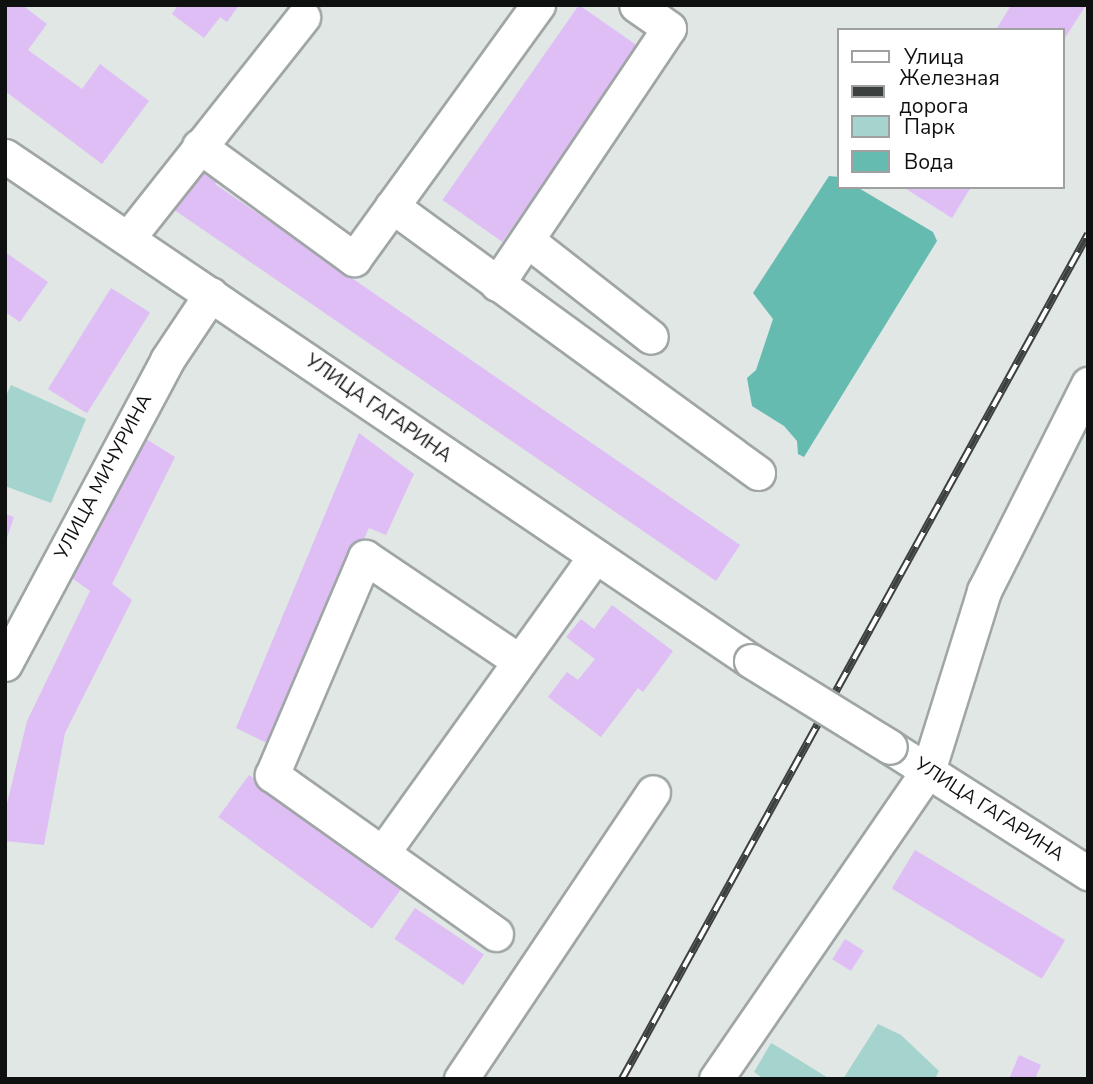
<!DOCTYPE html>
<html>
<head>
<meta charset="utf-8">
<style>
	body { margin:0 }
	#map { position:relative; width:1093px; height:1084px; overflow:hidden; background:#e0e7e5; font-family:"Nunito Sans",sans-serif }
	div>[style] { position:absolute }
	.green>* { inset:0; background:#a4d4cd }
	.water>* { inset:0; background:#66bbb0 }
	.building>* { inset:0; background:#dfbdf5; transform-origin:0 0 }
	.roads { filter:drop-shadow(2px 0 #9fa6a5) drop-shadow(-2px 0 #9fa6a5) drop-shadow(0 2px #9fa6a5) drop-shadow(0 -2px #9fa6a5) }
	.minor>* { height:33px; margin:-16.5px; padding:0 16.5px; transform-origin:16.5px; border-radius:16.5px; background:#fff }
	.rail>* { height:8px; margin-top:-4px; transform-origin:0; background:repeating-linear-gradient(90deg,#fff 0 16px,#3c403f 0 32px); box-sizing:border-box; border-block:2px solid #3c403f }
	.bridges { filter:drop-shadow(2px 0 #9fa6a5) drop-shadow(-2px 0 #9fa6a5) drop-shadow(0 2px #9fa6a5) drop-shadow(0 -2px #9fa6a5) }
	.minor-bridge>* { height:33px; margin:-16.5px; padding:0 16.5px; transform-origin:16.5px; border-radius:16.5px; background:#fff }
	span { translate:-50% -50%; white-space:nowrap; text-align:center; line-height:1.15; -webkit-text-stroke:6px #fff; paint-order:stroke }
	.street-label { font-size:19px; color:#0f1111 }
	.frame { position:absolute; inset:0; border:7px solid #0f1111; pointer-events:none }
	.legend { position:absolute; left:837px; top:28px; width:228px; height:161px; box-sizing:border-box; background:#fff; border:2px solid #9fa0a0; margin:0; padding:9px 12px; list-style:none; font-size:21px; color:#0f1111 }
	.legend li { display:flex; align-items:center; gap:14px; height:35px }
	.legend b { width:35px; border:2px solid #9fa0a0 }
</style>
</head>
<body>
<div id="map">
	<div class="green">
		<i style="clip-path:polygon(11px 385px,86px 419px,51px 503px,5px 486px,5px 398px)"></i>
		<i style="clip-path:polygon(878px 1024px,901px 1035px,939px 1071px,935px 1079px,843px 1079px)"></i>
		<i style="clip-path:polygon(771px 1043px,778px 1047px,830px 1079px,764px 1079px,754px 1072px)"></i>
	</div>
	<div class="water">
		<i style="clip-path:polygon(829px 176px,839px 177px,839px 187px,857px 187px,933px 232px,937px 241px,804px 457px,798px 454px,797px 441px,784px 426px,752px 406px,747px 378px,756px 370px,773px 319px,753px 293px)"></i>
	</div>
	<div class="building">
		<i style="clip-path:polygon(5px 5px,22px 5px,47px 24px,28px 50px,82px 89px,100px 64px,149px 101px,102px 164px,5px 91px)"></i>
		<i style="clip-path:polygon(178px 5px,239px 5px,227px 22px,220px 17px,204px 38px,172px 14px)"></i>
		<i style="left:579px;top:5px;width:73px;height:238px;rotate:35deg"></i>
		<i style="clip-path:polygon(1011px 5px,1086px 5px,1063px 41px,1063px 30px,996px 30px)"></i>
		<i style="clip-path:polygon(202px 161px,222px 175px,215px 184px,740px 545px,716px 581px,170px 207px)"></i>
		<i style="clip-path:polygon(903px 187px,971px 187px,952px 218px)"></i>
		<i style="clip-path:polygon(5px 252px,48px 282px,20px 322px,5px 312px)"></i>
		<i style="left:111px;top:288px;width:46px;height:119px;rotate:32deg"></i>
		<i style="clip-path:polygon(359px 433px,414px 474px,386px 535px,369px 528px,269px 744px,236px 728px)"></i>
		<i style="clip-path:polygon(146px 439px,175px 457px,112px 584px,132px 600px,65px 733px,44px 845px,5px 841px,5px 812px,27px 721px,90px 591px,72px 578px)"></i>
		<i style="clip-path:polygon(5px 514px,14px 517px,6px 541px,5px 541px)"></i>
		<i style="clip-path:polygon(612px 605px,673px 651px,643px 692px,638px 688px,601px 737px,548px 697px,567px 672px,578px 680px,595px 659px,566px 637px,581px 619px,594px 629px)"></i>
		<i style="left:249px;top:775px;width:190px;height:52px;rotate:36deg"></i>
		<i style="left:915px;top:850px;width:175px;height:45px;rotate:31deg"></i>
		<i style="left:415px;top:908px;width:83px;height:37px;rotate:34deg"></i>
		<i style="left:845px;top:939px;width:22px;height:24px;rotate:32deg"></i>
		<i style="clip-path:polygon(1019px 1055px,1041px 1065px,1035px 1079px,1009px 1079px)"></i>
	</div>
	<div class="roads">
		<div class="minor">
			<i style="left:199px;top:146px;width:192px;rotate:36.1deg"></i>
			<i style="left:354px;top:259px;width:314px;rotate:-54.1deg"></i>
			<i style="left:5px;top:156px;width:901px;rotate:34.1deg"></i>
			<i style="left:392px;top:206px;width:453px;rotate:36.1deg"></i>
			<i style="left:128px;top:238px;width:282px;rotate:-51.6deg"></i>
			<i style="left:527px;top:240px;width:157px;rotate:38deg"></i>
			<i style="left:497px;top:284px;width:308px;rotate:-56.1deg"></i>
			<i style="left:669px;top:28px;width:40px;rotate:-145.1deg"></i>
			<i style="left:5px;top:664px;width:344px;rotate:-61.9deg"></i>
			<i style="left:167px;top:360px;width:79px;rotate:-56.3deg"></i>
			<i style="left:890px;top:747px;width:235px;rotate:32.5deg"></i>
			<i style="left:384px;top:851px;width:360px;rotate:-54.4deg"></i>
			<i style="left:496px;top:934px;width:275px;rotate:-144.6deg"></i>
			<i style="left:272px;top:775px;width:237px;rotate:-66.9deg"></i>
			<i style="left:365px;top:557px;width:186px;rotate:34deg"></i>
			<i style="left:461px;top:1079px;width:345px;rotate:-56.2deg"></i>
			<i style="left:716px;top:1079px;width:374px;rotate:-55.5deg"></i>
			<i style="left:928px;top:771px;width:189px;rotate:-72.7deg"></i>
			<i style="left:984px;top:591px;width:232px;rotate:-63.3deg"></i>
		</div>
	</div>
	<div class="rail">
		<i style="left:622px;top:1079px;width:965px;rotate:-61.12deg"></i>
	</div>
	<div class="bridges">
		<div class="minor-bridge">
			<i style="left:751px;top:661px;width:163px;rotate:31.7deg"></i>
		</div>
	</div>
	<div class="street-label">
		<span style="left:378px;top:409px;rotate:35deg">УЛИЦА ГАГАРИНА</span>
		<span style="left:104px;top:477px;rotate:-62deg">УЛИЦА МИЧУРИНА</span>
		<span style="left:989px;top:810px;rotate:33deg">УЛИЦА ГАГАРИНА</span>
	</div>
	<div class="frame"></div>
	<ul class="legend">
	<li><b style="height:9px;background:#fff"></b>Улица</li>
	<li><b style="height:9px;background:#3c403f"></b>Железная дорога</li>
	<li><b style="height:19px;background:#a4d4cd"></b>Парк</li>
	<li><b style="height:19px;background:#66bbb0"></b>Вода</li>
	</ul>
</div>
</body>
</html>
